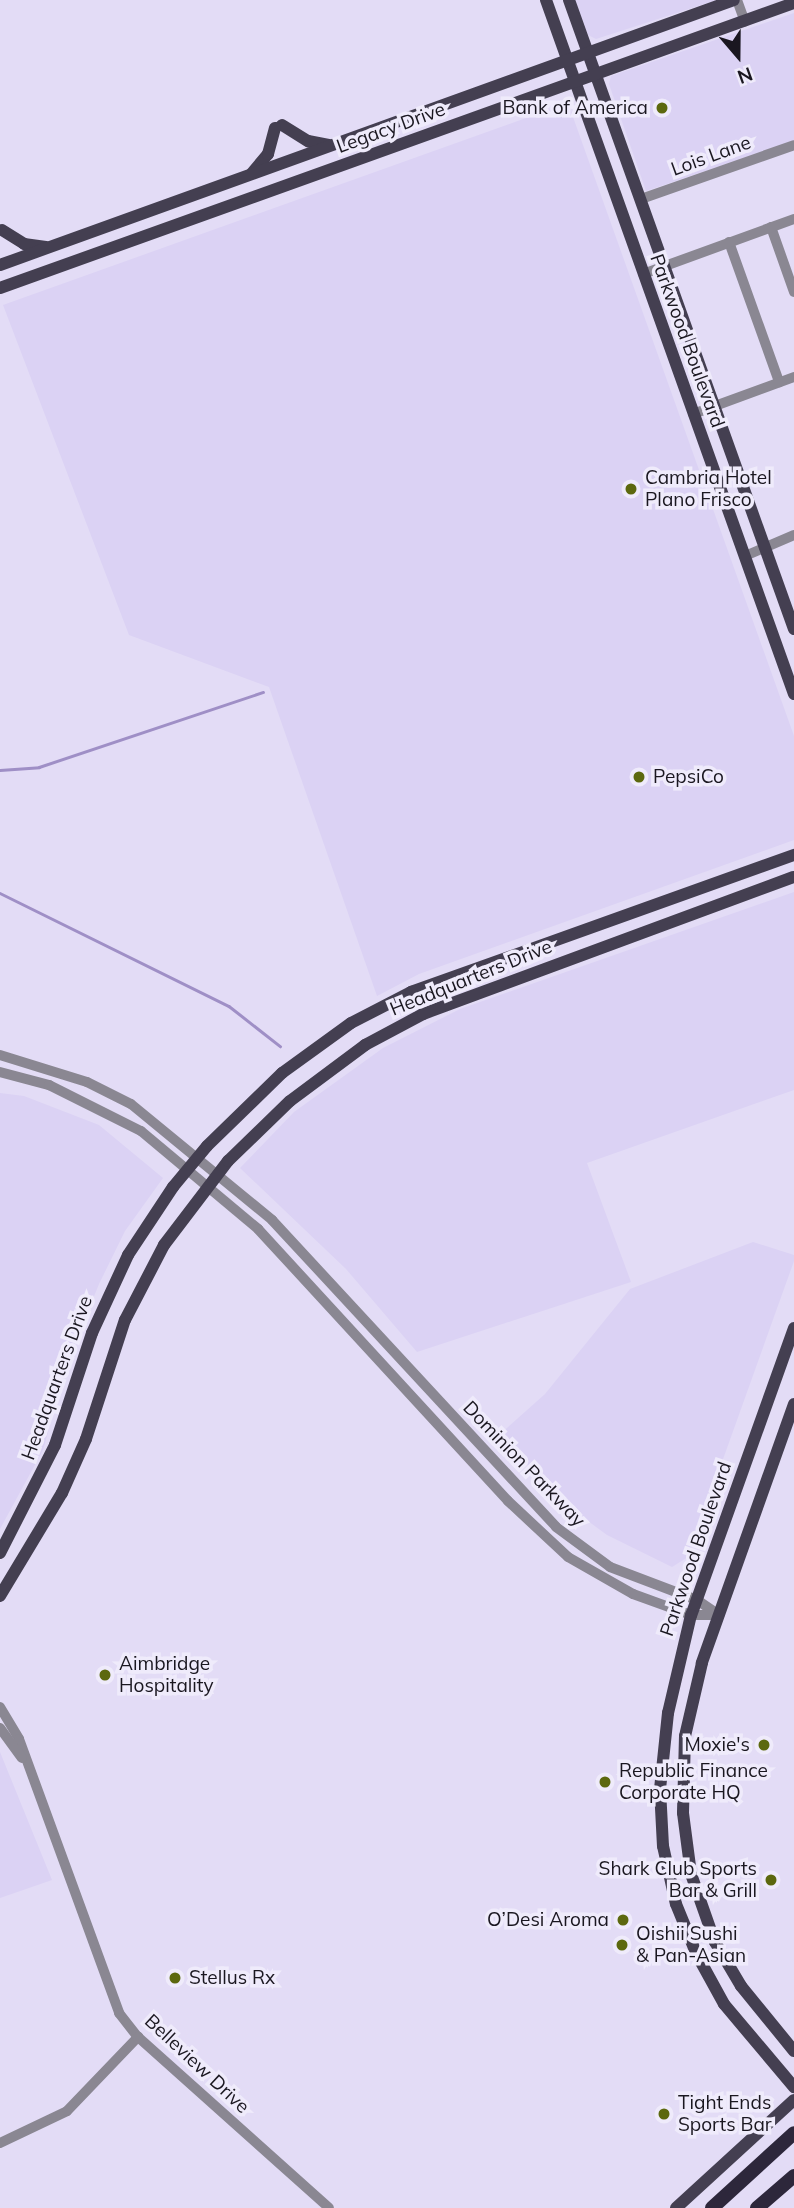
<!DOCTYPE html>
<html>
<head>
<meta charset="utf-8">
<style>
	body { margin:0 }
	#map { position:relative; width:794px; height:2208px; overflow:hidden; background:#e3dcf6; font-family:Mulish,sans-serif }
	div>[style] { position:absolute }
	.built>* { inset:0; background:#dbd2f4 }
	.stream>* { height:2.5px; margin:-1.25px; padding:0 1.25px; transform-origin:1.25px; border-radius:1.25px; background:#9f8fc6 }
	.minor>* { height:10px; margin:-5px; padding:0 5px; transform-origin:5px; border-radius:5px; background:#8a8792 }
	.major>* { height:12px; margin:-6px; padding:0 6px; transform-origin:6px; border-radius:6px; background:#443f51 }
	.highway>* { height:14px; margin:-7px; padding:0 7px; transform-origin:7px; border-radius:7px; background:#2d273b }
	.dots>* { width:19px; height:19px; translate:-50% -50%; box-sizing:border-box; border:4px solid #efebfb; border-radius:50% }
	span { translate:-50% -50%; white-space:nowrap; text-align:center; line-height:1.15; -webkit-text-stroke:7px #efebfb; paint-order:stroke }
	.poi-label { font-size:19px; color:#1a1720 }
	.right { translate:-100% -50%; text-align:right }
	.left { translate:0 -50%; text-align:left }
	.street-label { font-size:19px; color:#1a1720 }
	.north { position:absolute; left:703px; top:21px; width:70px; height:70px; -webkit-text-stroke:5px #efebfb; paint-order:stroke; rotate:160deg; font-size:19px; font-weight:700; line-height:28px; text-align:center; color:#1a1720 }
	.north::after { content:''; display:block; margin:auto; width:24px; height:32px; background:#1a1720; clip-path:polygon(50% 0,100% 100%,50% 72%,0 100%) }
</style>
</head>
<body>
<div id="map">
	<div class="built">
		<i style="clip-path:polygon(575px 0,717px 0,596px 39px,588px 35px)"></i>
		<i style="clip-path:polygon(794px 13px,794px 141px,646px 191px,609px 84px,611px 76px)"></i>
		<i style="clip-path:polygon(568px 103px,794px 736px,794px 840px,419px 974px,377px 996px,269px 687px,129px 635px,3px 305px)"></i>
		<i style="clip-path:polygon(794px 892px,794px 1090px,587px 1163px,631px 1282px,417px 1352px,346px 1269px,240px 1168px,294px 1112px,383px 1048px,460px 1009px)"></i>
		<i style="clip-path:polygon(0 1093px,24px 1096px,99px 1125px,163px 1178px,125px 1231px,99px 1284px,71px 1353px,43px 1450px,0 1529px)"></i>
		<i style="clip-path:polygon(753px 1242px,794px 1255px,794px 1261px,688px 1557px,672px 1567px,607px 1535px,573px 1510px,498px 1436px,545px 1394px,630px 1289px)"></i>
		<i style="clip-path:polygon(0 1752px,52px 1880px,0 1898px)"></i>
	</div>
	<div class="stream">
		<i style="left:0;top:770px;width:39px;rotate:-4deg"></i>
		<i style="left:39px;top:767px;width:236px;rotate:-18.5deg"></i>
		<i style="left:0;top:893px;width:255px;rotate:26.3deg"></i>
		<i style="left:229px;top:1006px;width:65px;rotate:38.1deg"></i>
	</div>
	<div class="minor">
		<i style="left:737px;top:0;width:23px;rotate:70deg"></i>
		<i style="left:641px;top:199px;width:162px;rotate:-19.4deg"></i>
		<i style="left:771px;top:227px;width:69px;rotate:70.5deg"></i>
		<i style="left:729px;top:242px;width:149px;rotate:70.3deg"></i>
		<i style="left:643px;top:274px;width:161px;rotate:-20deg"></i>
		<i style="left:693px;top:414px;width:108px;rotate:-20.1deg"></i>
		<i style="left:745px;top:556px;width:53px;rotate:-23.2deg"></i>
		<i style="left:0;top:1055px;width:91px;rotate:17.2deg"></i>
		<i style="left:87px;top:1082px;width:49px;rotate:26.6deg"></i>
		<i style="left:131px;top:1104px;width:183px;rotate:39.4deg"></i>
		<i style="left:272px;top:1220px;width:418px;rotate:47.2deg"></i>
		<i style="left:556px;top:1527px;width:67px;rotate:36.5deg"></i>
		<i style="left:610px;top:1567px;width:93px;rotate:20.8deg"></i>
		<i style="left:697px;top:1600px;width:27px;rotate:34deg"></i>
		<i style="left:0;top:1072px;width:51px;rotate:14.9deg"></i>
		<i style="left:49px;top:1085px;width:103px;rotate:26.6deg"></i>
		<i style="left:141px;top:1131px;width:153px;rotate:39.9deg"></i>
		<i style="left:258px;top:1229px;width:369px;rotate:47.4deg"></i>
		<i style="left:508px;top:1501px;width:82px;rotate:43deg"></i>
		<i style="left:568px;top:1557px;width:75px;rotate:29.6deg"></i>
		<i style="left:633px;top:1594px;width:62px;rotate:19.9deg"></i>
		<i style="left:691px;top:1615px;width:28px"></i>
		<i style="left:0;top:1707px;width:37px;rotate:59deg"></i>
		<i style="left:19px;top:1739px;width:292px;rotate:69.9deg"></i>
		<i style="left:119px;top:2013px;width:31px;rotate:52deg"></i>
		<i style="left:138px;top:2037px;width:256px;rotate:41.8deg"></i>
		<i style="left:0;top:1728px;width:37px;rotate:54deg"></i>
		<i style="left:0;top:2143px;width:74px;rotate:-25.5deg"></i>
		<i style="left:67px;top:2111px;width:103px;rotate:-46.2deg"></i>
	</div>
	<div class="major">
		<i style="left:546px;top:0;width:737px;rotate:70.34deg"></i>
		<i style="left:569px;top:0;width:668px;rotate:70.32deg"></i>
		<i style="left:282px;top:125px;width:31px;rotate:32deg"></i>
		<i style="left:308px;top:141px;width:21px;rotate:11deg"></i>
		<i style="left:252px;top:173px;width:25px;rotate:-50deg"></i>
		<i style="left:268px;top:154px;width:27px;rotate:-75deg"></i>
		<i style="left:2px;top:230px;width:26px;rotate:32deg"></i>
		<i style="left:24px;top:244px;width:22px;rotate:8deg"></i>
		<i style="left:0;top:265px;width:780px;rotate:-19.85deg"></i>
		<i style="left:0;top:288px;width:844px;rotate:-19.75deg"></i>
		<i style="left:794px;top:1328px;width:305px;rotate:109.7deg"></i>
		<i style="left:691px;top:1615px;width:101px;rotate:103.2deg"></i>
		<i style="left:668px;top:1713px;width:76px;rotate:96deg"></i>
		<i style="left:660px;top:1789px;width:57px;rotate:87deg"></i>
		<i style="left:663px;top:1846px;width:59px;rotate:77.4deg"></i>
		<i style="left:676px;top:1904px;width:53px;rotate:67.8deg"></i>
		<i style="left:696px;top:1953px;width:58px;rotate:61.2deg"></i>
		<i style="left:724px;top:2004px;width:109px;rotate:49.9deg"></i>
		<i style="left:794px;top:1404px;width:275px;rotate:109.6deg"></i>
		<i style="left:702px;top:1663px;width:75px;rotate:103.1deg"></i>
		<i style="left:685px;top:1736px;width:77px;rotate:91.5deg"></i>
		<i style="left:683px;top:1813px;width:62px;rotate:82.5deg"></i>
		<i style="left:691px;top:1874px;width:72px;rotate:70.6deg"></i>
		<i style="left:715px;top:1942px;width:51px;rotate:59.4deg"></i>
		<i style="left:741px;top:1986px;width:84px;rotate:50.8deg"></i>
		<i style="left:0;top:1553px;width:121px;rotate:-63deg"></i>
		<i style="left:55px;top:1445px;width:118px;rotate:-71.7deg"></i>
		<i style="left:92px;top:1333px;width:86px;rotate:-65.2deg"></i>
		<i style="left:128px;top:1255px;width:82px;rotate:-56.5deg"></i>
		<i style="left:173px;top:1187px;width:53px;rotate:-50.3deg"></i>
		<i style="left:207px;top:1146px;width:105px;rotate:-44.2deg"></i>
		<i style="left:282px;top:1073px;width:85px;rotate:-35.9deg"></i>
		<i style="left:351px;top:1023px;width:68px;rotate:-27.3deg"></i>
		<i style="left:411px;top:992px;width:407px;rotate:-19.7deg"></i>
		<i style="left:0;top:1596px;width:120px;rotate:-59deg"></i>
		<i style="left:62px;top:1493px;width:59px;rotate:-66deg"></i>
		<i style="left:86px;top:1439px;width:125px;rotate:-71.9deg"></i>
		<i style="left:125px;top:1320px;width:85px;rotate:-62.5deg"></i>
		<i style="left:164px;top:1245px;width:106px;rotate:-52.7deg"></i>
		<i style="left:228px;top:1161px;width:86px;rotate:-44.1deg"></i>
		<i style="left:290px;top:1101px;width:94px;rotate:-36.7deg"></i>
		<i style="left:365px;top:1045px;width:66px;rotate:-28.1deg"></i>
		<i style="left:423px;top:1014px;width:395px;rotate:-20.3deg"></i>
		<i style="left:676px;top:2208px;width:160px;rotate:-42.5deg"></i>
	</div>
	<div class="highway">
		<i style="left:712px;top:2208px;width:111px;rotate:-42.4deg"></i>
		<i style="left:757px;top:2208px;width:49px;rotate:-40.9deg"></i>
	</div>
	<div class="dots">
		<i style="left:662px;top:108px;background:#5c680e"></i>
		<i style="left:631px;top:489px;background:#5c680e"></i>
		<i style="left:639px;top:777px;background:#5c680e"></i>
		<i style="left:105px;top:1675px;background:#5c680e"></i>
		<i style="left:764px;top:1745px;background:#5c680e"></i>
		<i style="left:605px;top:1782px;background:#5c680e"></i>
		<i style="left:771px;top:1880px;background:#5c680e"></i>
		<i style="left:623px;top:1920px;background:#5c680e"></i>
		<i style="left:622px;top:1945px;background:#5c680e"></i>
		<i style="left:175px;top:1978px;background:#5c680e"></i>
		<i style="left:664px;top:2114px;background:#5c680e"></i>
	</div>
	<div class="poi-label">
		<span class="right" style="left:648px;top:108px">Bank of America</span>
		<span class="left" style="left:645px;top:489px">Cambria Hotel<br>Plano Frisco</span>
		<span class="left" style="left:653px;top:777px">PepsiCo</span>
		<span class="left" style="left:119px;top:1675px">Aimbridge<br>Hospitality</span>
		<span class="right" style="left:750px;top:1745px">Moxie's</span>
		<span class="left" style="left:619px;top:1782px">Republic Finance<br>Corporate HQ</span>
		<span class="right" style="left:757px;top:1880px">Shark Club Sports<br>Bar &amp; Grill</span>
		<span class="right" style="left:609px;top:1920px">O’Desi Aroma</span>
		<span class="left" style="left:636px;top:1945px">Oishii Sushi<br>&amp; Pan-Asian</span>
		<span class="left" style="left:189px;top:1978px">Stellus Rx</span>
		<span class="left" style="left:678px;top:2114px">Tight Ends<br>Sports Bar</span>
	</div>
	<div class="street-label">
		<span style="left:391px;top:128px;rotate:-20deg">Legacy Drive</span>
		<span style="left:711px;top:156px;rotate:-20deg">Lois Lane</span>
		<span style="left:687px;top:341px;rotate:70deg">Parkwood Boulevard</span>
		<span style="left:471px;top:978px;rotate:-22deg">Headquarters Drive</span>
		<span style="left:57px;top:1378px;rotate:-70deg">Headquarters Drive</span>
		<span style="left:524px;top:1464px;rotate:46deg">Dominion Parkway</span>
		<span style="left:696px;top:1549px;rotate:-71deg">Parkwood Boulevard</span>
		<span style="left:197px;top:2064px;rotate:43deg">Belleview Drive</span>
	</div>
	<div class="north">N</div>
</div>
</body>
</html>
